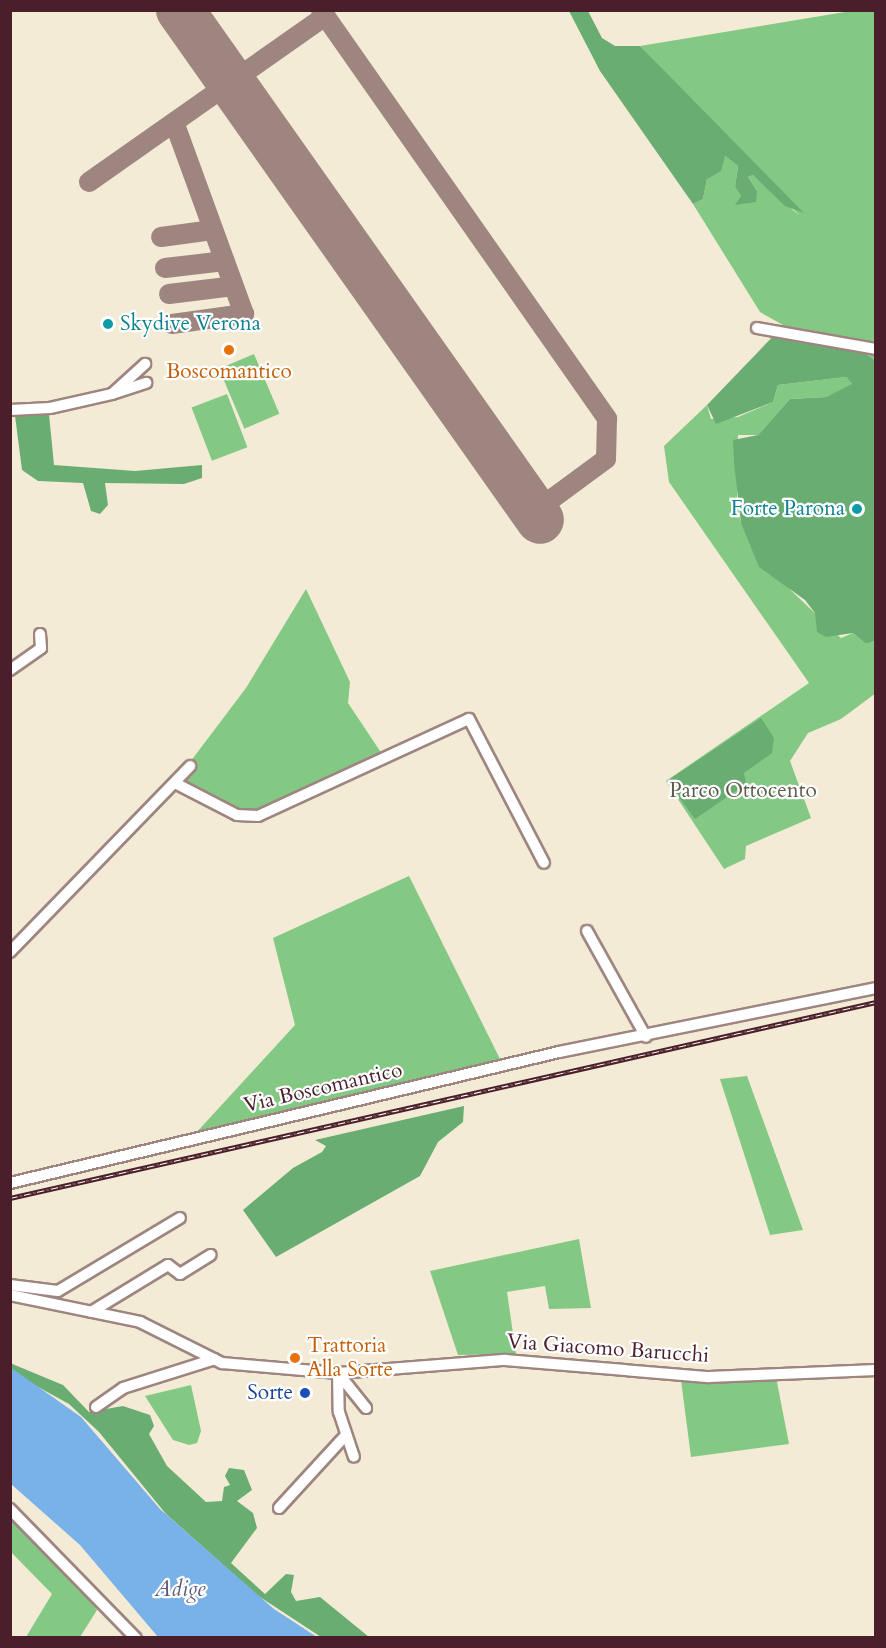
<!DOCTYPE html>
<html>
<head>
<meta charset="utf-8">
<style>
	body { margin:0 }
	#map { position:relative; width:886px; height:1648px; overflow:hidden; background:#f3ebd5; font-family:Cardo,serif }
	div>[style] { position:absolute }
	.green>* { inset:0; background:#83c984; transform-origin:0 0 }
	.forest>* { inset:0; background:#6aad72 }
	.water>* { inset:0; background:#78b2e8 }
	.taxiway>* { height:20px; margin:-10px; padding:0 10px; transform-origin:10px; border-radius:10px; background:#9e8580 }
	.runway>* { height:48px; margin:-24px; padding:0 24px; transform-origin:24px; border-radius:24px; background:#9e8580 }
	.roads { filter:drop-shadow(2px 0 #9e8580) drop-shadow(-2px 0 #9e8580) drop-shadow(0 2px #9e8580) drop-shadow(0 -2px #9e8580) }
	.minor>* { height:10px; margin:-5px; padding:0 5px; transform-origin:5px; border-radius:5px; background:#fff }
	.rail>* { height:4.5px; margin-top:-2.25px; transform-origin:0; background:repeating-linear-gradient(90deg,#fff 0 7px,#4a1f2b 0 14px); box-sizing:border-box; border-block:2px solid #4a1f2b }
	.dots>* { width:16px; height:16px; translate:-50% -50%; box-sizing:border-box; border:3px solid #fff; border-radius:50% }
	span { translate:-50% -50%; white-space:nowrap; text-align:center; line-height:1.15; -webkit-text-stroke:4.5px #fff; paint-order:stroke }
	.culture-label { font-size:21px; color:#0d838f }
	.left { translate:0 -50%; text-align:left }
	.right { translate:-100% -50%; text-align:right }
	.food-label { font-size:21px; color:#c56008 }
	.park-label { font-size:21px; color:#5e5a4a }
	.street-label { font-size:21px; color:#4a1f2b }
	.transit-label { font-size:21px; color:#164399 }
	.water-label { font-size:22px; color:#5c5a77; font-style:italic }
	.frame { position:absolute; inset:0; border:12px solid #4a1f2b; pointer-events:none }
</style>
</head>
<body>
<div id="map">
	<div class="green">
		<i style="clip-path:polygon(851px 11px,875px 11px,875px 361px,780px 329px,783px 325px,760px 312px,693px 204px,703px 199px,707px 179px,725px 156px,738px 166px,735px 187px,741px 196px,757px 191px,748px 177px,753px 175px,799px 215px,640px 46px)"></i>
		<i style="left:254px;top:354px;width:65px;height:38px;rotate:67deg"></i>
		<i style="clip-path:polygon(846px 377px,853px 385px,826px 397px,790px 399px,758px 435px,738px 435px,737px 503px,741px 523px,778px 578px,841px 638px,853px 633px,866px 644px,875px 641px,876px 693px,841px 719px,808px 733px,790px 761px,811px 818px,746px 846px,745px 859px,724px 869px,666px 781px,809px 683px,669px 482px,664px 446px,707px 405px,711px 419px,738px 417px,773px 402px,778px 385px)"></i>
		<i style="left:227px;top:394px;width:57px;height:38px;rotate:69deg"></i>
		<i style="clip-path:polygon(306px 589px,350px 682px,348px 703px,382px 754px,256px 814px,235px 810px,175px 782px,246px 688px)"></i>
		<i style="clip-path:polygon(409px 876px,501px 1061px,195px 1134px,295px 1025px,273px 938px)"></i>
		<i style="clip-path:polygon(747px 1076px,803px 1230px,770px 1235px,720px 1079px)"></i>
		<i style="clip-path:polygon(579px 1239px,591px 1308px,549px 1309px,545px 1286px,507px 1292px,516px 1354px,458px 1355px,430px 1271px)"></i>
		<i style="clip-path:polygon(776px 1377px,789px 1444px,691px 1457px,681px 1380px)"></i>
		<i style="clip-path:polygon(191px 1385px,201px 1431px,197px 1443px,189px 1445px,173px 1440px,145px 1396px)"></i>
		<i style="clip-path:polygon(10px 1518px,53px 1557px,97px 1610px,80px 1637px,26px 1637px,52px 1594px,11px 1552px)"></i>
	</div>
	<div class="forest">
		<i style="clip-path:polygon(569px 11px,588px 11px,602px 38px,615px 46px,640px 46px,804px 213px,785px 206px,753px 175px,748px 177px,757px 191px,756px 202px,735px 205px,741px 196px,735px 187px,738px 166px,725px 156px,721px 171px,707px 179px,703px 199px,693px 204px,600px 71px)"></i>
		<i style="clip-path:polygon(780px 329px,821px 346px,858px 348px,875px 361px,875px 641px,866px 644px,853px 633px,826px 637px,817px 632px,815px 613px,805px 600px,759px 567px,741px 523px,734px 463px,733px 440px,758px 435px,790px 399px,826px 397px,852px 384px,846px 377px,778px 385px,773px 402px,716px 424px,707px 405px)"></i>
		<i style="clip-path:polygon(48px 404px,54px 465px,135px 471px,202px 465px,202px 478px,184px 484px,105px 483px,108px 505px,100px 514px,91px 511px,83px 483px,38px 481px,22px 470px,14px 408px)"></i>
		<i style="clip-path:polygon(761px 718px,774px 738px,772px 753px,744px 773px,746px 784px,695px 819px,667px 781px)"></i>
		<i style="clip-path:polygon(464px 1106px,463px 1122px,438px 1142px,420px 1176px,276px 1257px,243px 1210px,293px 1168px,322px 1152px,326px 1146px,315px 1140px)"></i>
		<i style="clip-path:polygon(10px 1363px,63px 1385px,89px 1412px,123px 1406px,150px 1415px,154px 1426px,149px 1434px,167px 1466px,206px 1502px,222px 1501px,224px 1487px,230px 1485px,225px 1476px,229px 1468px,244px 1470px,252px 1490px,237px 1501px,253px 1513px,257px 1528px,231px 1563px,265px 1594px,286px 1574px,294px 1575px,291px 1592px,296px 1601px,320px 1597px,369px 1637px,321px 1637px,257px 1595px,166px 1514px,99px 1432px,69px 1404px,11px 1372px)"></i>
	</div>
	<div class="water">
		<i style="clip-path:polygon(10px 1367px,81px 1417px,160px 1509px,274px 1609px,317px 1637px,158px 1637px,80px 1545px,11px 1484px)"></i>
	</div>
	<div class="taxiway">
		<i style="left:321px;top:10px;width:499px;rotate:55deg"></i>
		<i style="left:607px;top:419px;width:40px;rotate:91.4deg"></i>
		<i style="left:606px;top:459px;width:89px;rotate:143.6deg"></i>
		<i style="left:89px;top:182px;width:289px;rotate:-35.1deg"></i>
		<i style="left:161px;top:237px;width:52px;rotate:-7.7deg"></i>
		<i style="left:165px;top:268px;width:60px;rotate:-6.7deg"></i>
		<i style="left:169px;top:294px;width:65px;rotate:-7deg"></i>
		<i style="left:172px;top:324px;width:73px;rotate:-7.9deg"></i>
		<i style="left:244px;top:314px;width:204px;rotate:-110deg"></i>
	</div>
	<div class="runway">
		<i style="left:180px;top:10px;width:624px;rotate:54.78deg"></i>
	</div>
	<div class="roads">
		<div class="minor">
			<i style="left:757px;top:328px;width:121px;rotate:10deg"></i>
			<i style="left:115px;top:393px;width:33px;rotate:-18deg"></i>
			<i style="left:10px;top:410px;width:40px;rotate:-2.9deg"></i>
			<i style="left:50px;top:408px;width:64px;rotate:-12.7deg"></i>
			<i style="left:112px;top:394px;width:45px;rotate:-42.3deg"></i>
			<i style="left:10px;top:670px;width:38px;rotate:-35deg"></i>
			<i style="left:41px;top:648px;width:14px;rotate:-94deg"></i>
			<i style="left:175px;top:783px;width:70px;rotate:27.3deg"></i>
			<i style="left:237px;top:815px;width:21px;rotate:3deg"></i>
			<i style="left:258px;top:816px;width:232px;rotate:-24.7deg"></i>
			<i style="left:469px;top:719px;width:162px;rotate:62.5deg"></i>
			<i style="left:587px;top:931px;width:121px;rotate:60.9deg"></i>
			<i style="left:10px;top:952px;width:259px;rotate:-45.9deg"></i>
			<i style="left:10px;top:1183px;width:564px;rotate:-13.42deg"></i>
			<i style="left:559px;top:1052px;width:323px;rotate:-11.4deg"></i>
			<i style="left:10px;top:1285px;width:48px;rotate:7.1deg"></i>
			<i style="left:58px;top:1291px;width:142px;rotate:-30.9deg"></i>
			<i style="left:10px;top:1295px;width:133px;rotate:11.7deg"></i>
			<i style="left:140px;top:1322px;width:92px;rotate:26.6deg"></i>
			<i style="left:222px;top:1363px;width:116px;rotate:4.9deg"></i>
			<i style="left:338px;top:1373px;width:168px;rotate:-4.5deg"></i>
			<i style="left:505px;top:1360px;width:205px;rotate:4.8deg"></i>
			<i style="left:709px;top:1377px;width:167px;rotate:-2.4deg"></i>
			<i style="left:91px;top:1312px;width:90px;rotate:-31.4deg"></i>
			<i style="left:168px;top:1265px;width:15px;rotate:37deg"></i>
			<i style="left:180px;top:1274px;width:36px;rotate:-32deg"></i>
			<i style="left:338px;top:1373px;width:39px;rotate:89deg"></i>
			<i style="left:339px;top:1412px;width:47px;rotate:71.6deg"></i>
			<i style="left:338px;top:1373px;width:45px;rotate:51.3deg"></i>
			<i style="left:96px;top:1407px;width:33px;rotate:-35deg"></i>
			<i style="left:123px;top:1388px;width:96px;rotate:-17.5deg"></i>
			<i style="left:279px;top:1508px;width:99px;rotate:-47.5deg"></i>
			<i style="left:10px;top:1509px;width:180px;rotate:45.7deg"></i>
		</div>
	</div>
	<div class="rail">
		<i style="left:10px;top:1198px;width:888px;rotate:-12.75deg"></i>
	</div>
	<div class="dots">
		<i style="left:108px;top:324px;background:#0f9aa8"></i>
		<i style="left:229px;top:350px;background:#e8710a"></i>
		<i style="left:857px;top:509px;background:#0f9aa8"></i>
		<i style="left:295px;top:1358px;background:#e8710a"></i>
		<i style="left:305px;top:1393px;background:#1a4fb4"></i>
	</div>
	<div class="culture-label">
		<span class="left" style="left:120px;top:324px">Skydive Verona</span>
		<span class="right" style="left:845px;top:509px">Forte Parona</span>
	</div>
	<div class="food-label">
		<span style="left:229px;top:372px">Boscomantico</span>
		<span class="left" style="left:307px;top:1358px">Trattoria<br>Alla Sorte</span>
	</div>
	<div class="park-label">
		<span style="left:743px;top:791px">Parco Ottocento</span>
	</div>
	<div class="street-label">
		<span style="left:323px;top:1088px;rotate:-13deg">Via Boscomantico</span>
		<span style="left:608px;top:1349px;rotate:4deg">Via Giacomo Barucchi</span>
	</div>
	<div class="transit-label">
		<span class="right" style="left:293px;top:1393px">Sorte</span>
	</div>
	<div class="water-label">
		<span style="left:180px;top:1590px">Adige</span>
	</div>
	<div class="frame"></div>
</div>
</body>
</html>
